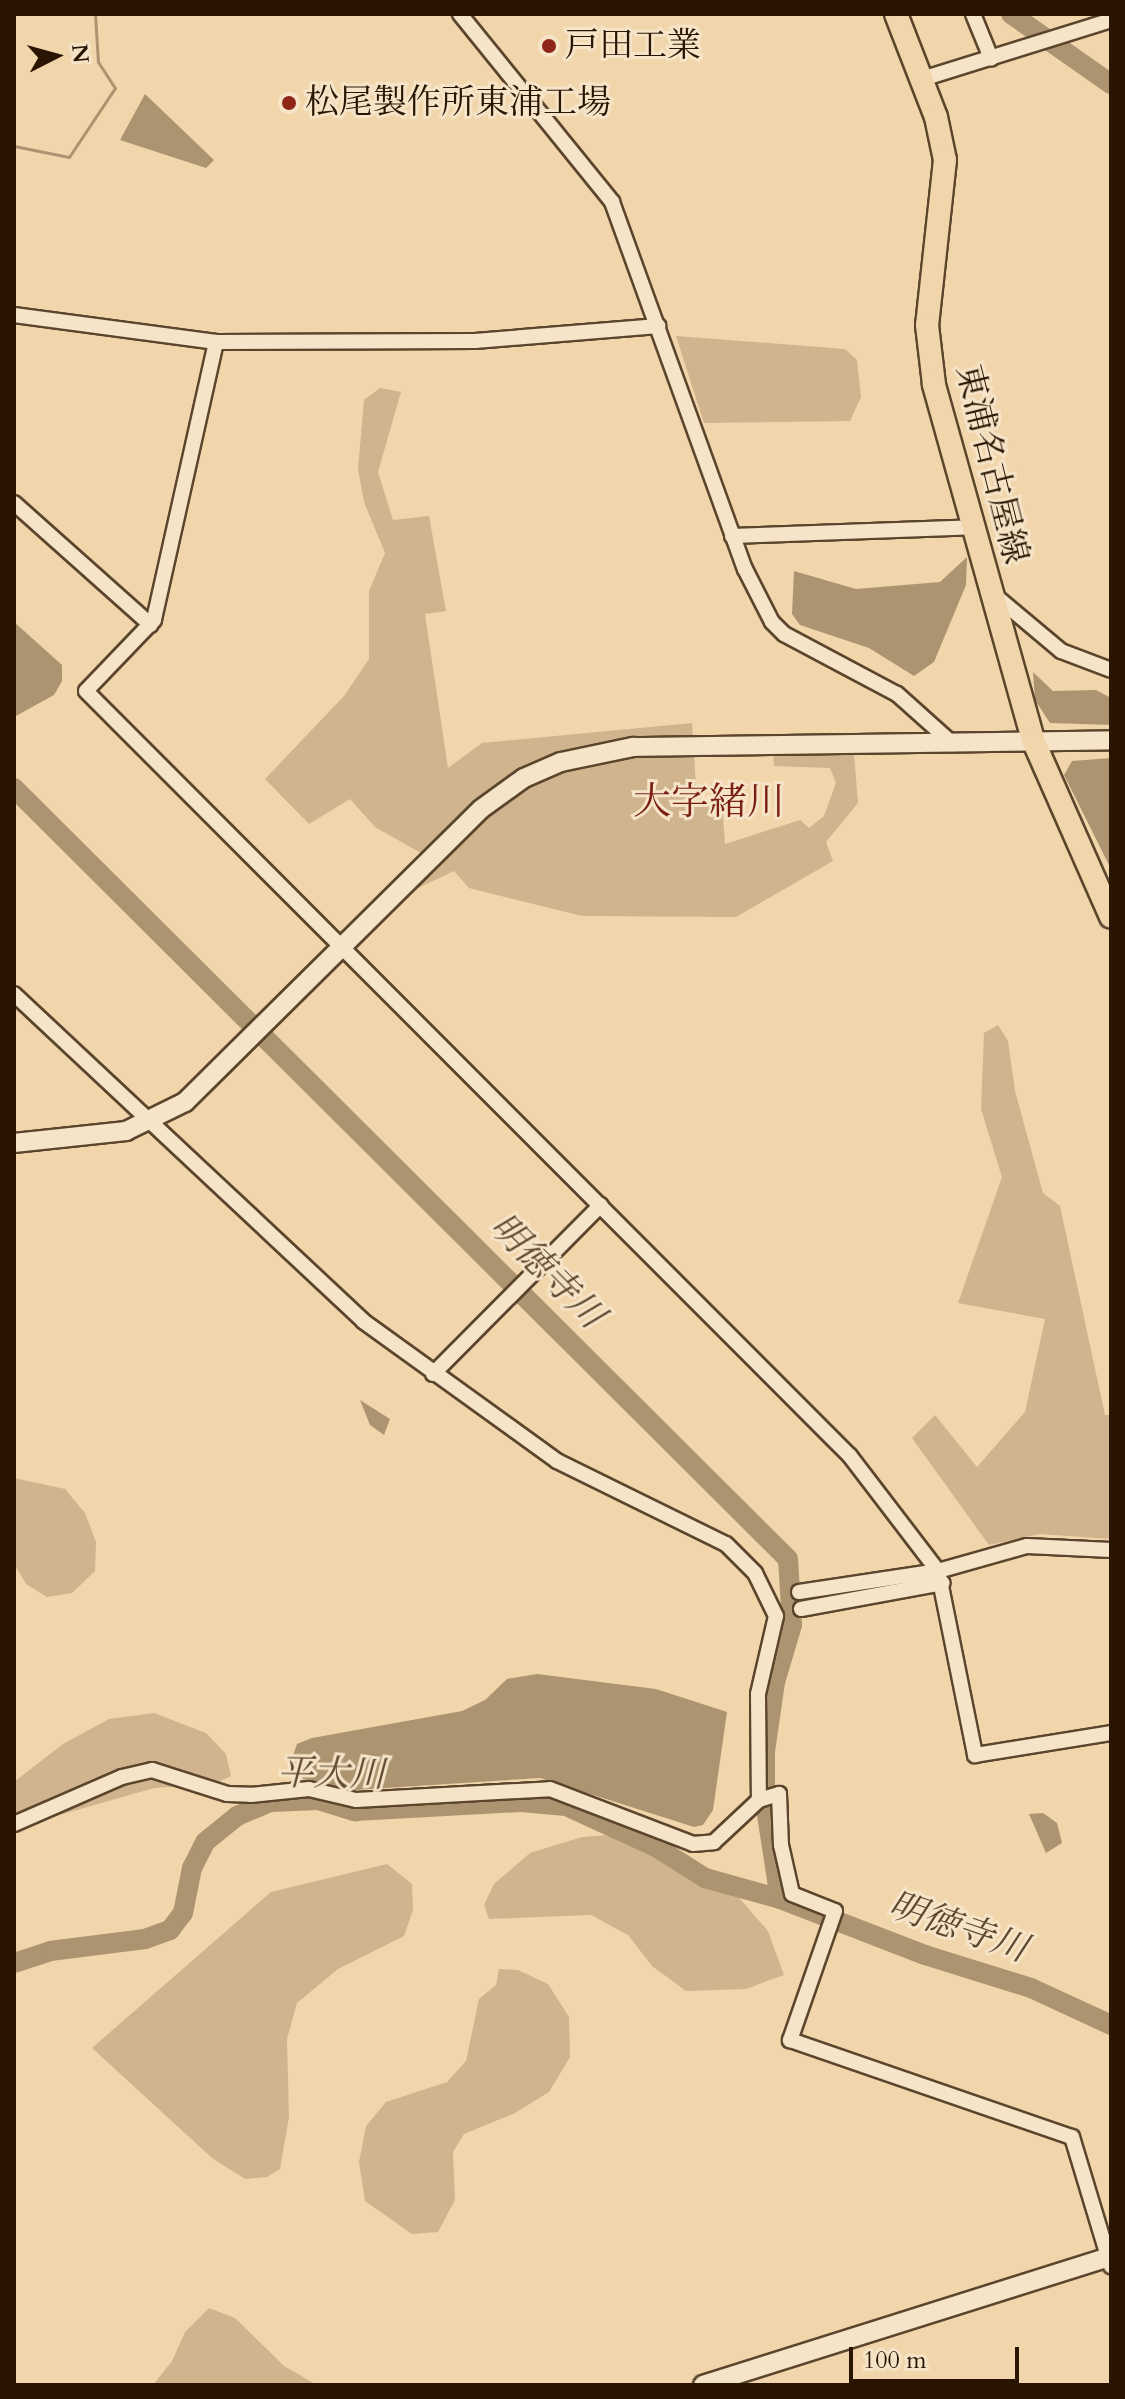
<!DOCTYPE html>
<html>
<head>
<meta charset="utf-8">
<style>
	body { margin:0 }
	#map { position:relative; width:1125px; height:2399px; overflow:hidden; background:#f1d5ab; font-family:Cardo,"Noto Serif JP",serif }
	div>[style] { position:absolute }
	.green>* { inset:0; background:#cfb48e }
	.water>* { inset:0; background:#ad9471 }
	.stream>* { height:3px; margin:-1.5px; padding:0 1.5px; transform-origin:1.5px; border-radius:1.5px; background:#ad9471 }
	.river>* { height:20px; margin:-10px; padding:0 10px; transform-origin:10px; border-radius:10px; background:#ad9471 }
	.roads { filter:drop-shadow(2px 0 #5b452c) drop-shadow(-2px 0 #5b452c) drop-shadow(0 2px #5b452c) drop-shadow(0 -2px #5b452c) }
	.minor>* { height:14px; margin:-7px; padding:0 7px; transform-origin:7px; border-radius:7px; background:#f6e4c8 }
	.tertiary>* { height:18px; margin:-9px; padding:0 9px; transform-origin:9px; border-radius:9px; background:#f6e4c8 }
	.primary>* { height:22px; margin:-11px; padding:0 11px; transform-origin:11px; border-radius:11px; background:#f1d5ab }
	.dots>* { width:22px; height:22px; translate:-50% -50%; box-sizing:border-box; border:4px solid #f6e4c8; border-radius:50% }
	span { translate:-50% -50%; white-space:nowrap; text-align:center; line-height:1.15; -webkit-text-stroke:6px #f6e4c8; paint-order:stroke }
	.poi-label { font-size:34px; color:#291501 }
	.left { translate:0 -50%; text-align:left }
	.street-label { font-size:34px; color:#291501 }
	.water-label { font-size:36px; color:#5e482e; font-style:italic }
	.quarter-label { font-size:38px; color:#7a1f14 }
	.frame { position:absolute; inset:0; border:16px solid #291501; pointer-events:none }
	.north { position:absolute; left:16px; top:16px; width:80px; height:80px; -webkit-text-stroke:6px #f6e4c8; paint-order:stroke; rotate:84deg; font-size:22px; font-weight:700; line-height:32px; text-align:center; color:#291501 }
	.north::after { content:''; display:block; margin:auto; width:28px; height:36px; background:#291501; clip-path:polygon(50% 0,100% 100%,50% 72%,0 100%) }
	.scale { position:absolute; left:849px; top:2347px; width:170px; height:36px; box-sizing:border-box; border:4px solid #291501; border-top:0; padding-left:10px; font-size:24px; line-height:28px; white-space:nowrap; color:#291501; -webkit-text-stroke:6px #f6e4c8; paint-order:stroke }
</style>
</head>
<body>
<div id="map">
	<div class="green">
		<i style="clip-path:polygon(676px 336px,845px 349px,857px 360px,861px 397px,850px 421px,704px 423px)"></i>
		<i style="clip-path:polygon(380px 388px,401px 392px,378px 472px,393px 520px,429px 516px,446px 611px,425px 614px,448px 768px,482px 743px,692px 723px,697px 801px,722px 803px,725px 844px,800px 820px,809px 828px,824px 816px,836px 783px,830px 768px,774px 766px,773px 753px,854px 753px,858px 803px,826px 842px,833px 861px,736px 917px,582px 916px,469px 888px,454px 871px,393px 900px,428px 857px,375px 827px,350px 799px,309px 824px,265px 779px,344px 696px,369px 659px,369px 591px,385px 553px,364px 502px,358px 469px,364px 400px)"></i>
		<i style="clip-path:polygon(998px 1025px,1008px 1041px,1015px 1091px,1043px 1193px,1060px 1206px,1105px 1415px,1111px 1415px,1111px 1539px,1040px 1534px,989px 1545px,912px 1438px,935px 1415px,977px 1467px,1025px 1412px,1045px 1319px,958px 1303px,1002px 1177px,981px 1109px,984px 1033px)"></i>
		<i style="clip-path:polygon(14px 1478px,65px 1489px,85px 1513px,96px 1542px,95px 1571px,72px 1593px,47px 1597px,26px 1584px,14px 1564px)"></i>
		<i style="clip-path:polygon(154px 1713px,206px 1733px,226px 1754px,231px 1776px,214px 1784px,154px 1788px,14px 1828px,14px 1782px,63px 1744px,109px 1719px)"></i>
		<i style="clip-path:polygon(620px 1834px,674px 1851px,727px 1884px,768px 1931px,784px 1975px,746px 1989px,686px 1991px,652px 1966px,628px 1935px,591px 1915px,489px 1919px,484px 1905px,494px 1884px,530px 1853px,582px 1837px)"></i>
		<i style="clip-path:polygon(387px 1864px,412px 1884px,413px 1910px,404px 1936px,338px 1969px,297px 2003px,287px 2039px,289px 2117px,280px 2169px,267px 2177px,245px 2179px,212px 2158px,92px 2048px,271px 1892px)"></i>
		<i style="clip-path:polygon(499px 1969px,518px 1970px,548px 1984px,569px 2017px,570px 2057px,549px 2092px,515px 2113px,464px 2134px,453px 2152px,455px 2200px,438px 2232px,412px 2234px,365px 2201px,359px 2162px,366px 2126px,386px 2102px,447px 2082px,466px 2061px,479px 1999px,496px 1985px)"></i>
		<i style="clip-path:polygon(209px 2308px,235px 2318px,284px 2366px,317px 2385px,153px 2385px,172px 2361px,185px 2332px)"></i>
	</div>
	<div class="water">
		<i style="clip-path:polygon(145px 94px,214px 160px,206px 168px,120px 140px)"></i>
		<i style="clip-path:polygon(967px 557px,966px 585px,934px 662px,914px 676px,869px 648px,800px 625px,792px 614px,794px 571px,856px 589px,940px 582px)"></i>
		<i style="clip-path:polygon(14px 622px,62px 665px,62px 681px,54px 695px,14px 717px)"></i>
		<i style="clip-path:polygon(1033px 672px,1053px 691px,1096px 690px,1111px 698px,1111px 725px,1050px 723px,1035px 700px)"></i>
		<i style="clip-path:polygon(1111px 758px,1111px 869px,1064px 775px,1072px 761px)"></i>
		<i style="clip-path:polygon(360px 1400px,390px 1419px,384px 1435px,370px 1425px)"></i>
		<i style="clip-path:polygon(537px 1674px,656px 1689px,727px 1712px,713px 1810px,703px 1825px,694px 1827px,540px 1778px,354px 1790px,303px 1779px,291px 1761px,297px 1744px,312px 1738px,462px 1711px,485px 1700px,507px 1679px)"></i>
		<i style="clip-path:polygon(1043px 1813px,1057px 1823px,1062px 1843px,1046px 1853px,1029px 1814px)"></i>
	</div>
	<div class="stream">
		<i style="left:14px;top:146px;width:56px;rotate:11.3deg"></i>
		<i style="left:69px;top:157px;width:83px;rotate:-56.3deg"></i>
		<i style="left:115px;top:88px;width:31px;rotate:-123deg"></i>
		<i style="left:98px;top:62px;width:48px;rotate:-93.6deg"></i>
	</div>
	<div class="river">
		<i style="left:1011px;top:14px;width:122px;rotate:35deg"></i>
		<i style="left:14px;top:788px;width:1092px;rotate:44.89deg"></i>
		<i style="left:788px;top:1559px;width:66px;rotate:86.5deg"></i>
		<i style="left:792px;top:1625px;width:59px;rotate:106.6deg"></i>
		<i style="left:775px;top:1682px;width:70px;rotate:98.2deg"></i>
		<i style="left:765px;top:1751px;width:51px;rotate:90deg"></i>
		<i style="left:765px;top:1802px;width:98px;rotate:81.2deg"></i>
		<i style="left:14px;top:1963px;width:38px;rotate:-18deg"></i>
		<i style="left:50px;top:1951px;width:96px;rotate:-7.2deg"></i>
		<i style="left:145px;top:1939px;width:27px;rotate:-20deg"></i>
		<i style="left:170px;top:1930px;width:21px;rotate:-53deg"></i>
		<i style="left:183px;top:1913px;width:46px;rotate:-78.7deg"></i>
		<i style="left:192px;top:1868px;width:29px;rotate:-63deg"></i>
		<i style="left:205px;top:1842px;width:41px;rotate:-39.1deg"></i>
		<i style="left:237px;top:1816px;width:36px;rotate:-23deg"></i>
		<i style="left:270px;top:1802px;width:48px;rotate:-2.4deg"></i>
		<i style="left:318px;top:1800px;width:39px;rotate:17deg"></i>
		<i style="left:355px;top:1811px;width:166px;rotate:-3.1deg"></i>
		<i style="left:521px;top:1802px;width:45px;rotate:5.1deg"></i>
		<i style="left:566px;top:1806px;width:99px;rotate:24.5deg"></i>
		<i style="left:656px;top:1847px;width:58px;rotate:32.3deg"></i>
		<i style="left:705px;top:1878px;width:78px;rotate:15.6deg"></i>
		<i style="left:780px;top:1899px;width:155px;rotate:21.1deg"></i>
		<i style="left:925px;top:1955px;width:111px;rotate:17.3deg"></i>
		<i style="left:1031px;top:1988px;width:88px;rotate:24.8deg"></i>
	</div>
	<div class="roads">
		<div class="minor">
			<i style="left:460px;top:14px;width:242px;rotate:51deg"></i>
			<i style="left:612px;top:202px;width:390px;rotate:70.1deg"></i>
			<i style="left:745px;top:569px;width:59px;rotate:63deg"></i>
			<i style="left:772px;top:622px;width:17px;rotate:45deg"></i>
			<i style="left:784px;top:634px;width:128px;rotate:28deg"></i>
			<i style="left:897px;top:694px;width:75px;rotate:41.8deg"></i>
			<i style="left:973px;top:14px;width:48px;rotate:67.8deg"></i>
			<i style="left:922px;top:79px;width:198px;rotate:-17.3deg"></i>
			<i style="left:14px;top:315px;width:204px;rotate:7.6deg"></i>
			<i style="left:216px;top:342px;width:259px;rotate:-0.2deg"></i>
			<i style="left:475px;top:341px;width:184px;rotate:-4.7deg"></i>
			<i style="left:216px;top:342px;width:285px;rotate:102.6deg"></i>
			<i style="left:154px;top:620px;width:98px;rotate:133.8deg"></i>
			<i style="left:86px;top:691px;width:1081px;rotate:45.04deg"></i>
			<i style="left:850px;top:1456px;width:145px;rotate:52.6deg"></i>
			<i style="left:938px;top:1571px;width:188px;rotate:78.6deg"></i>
			<i style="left:975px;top:1755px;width:138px;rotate:-9.2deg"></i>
			<i style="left:14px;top:503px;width:183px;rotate:41.7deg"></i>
			<i style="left:732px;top:536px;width:241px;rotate:-2.1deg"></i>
			<i style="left:992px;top:593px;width:90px;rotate:40deg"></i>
			<i style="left:1061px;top:651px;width:53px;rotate:20.8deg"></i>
			<i style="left:14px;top:994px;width:478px;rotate:43.1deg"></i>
			<i style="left:363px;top:1321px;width:239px;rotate:35.8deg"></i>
			<i style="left:557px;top:1461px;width:188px;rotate:26.2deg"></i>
			<i style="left:726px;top:1544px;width:41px;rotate:45deg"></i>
			<i style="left:755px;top:1573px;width:48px;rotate:64deg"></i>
			<i style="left:776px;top:1616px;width:80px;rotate:103deg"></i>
			<i style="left:758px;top:1694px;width:106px;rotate:89.5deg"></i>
			<i style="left:433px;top:1374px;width:238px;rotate:-45.2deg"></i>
			<i style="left:799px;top:1592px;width:141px;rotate:-8.6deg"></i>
			<i style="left:938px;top:1571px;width:92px;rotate:-15.7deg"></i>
			<i style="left:1027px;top:1546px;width:84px;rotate:2.7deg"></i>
			<i style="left:801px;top:1609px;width:144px;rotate:-10.4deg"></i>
			<i style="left:14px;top:1824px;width:118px;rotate:-23.5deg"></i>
			<i style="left:122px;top:1777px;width:31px;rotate:-13deg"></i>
			<i style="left:152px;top:1770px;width:79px;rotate:17.7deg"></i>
			<i style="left:227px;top:1794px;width:24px;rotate:2deg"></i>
			<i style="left:251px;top:1795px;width:58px;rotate:-5.9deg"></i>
			<i style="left:309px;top:1789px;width:48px;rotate:13.2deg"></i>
			<i style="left:356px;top:1800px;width:194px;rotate:-3.2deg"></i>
			<i style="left:550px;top:1789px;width:153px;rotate:21deg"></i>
			<i style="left:693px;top:1844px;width:21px;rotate:-5deg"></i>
			<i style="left:714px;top:1842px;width:62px;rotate:-43deg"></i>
			<i style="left:759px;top:1800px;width:21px;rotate:-17deg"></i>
			<i style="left:779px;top:1794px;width:51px;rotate:87.8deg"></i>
			<i style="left:781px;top:1845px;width:50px;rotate:77.3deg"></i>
			<i style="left:792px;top:1894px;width:46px;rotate:21.6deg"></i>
			<i style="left:835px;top:1911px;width:137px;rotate:109.2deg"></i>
			<i style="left:790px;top:2040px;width:298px;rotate:19deg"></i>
			<i style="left:1072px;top:2137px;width:135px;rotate:73.2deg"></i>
		</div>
		<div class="tertiary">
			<i style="left:14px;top:1143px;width:113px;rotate:-6.1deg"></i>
			<i style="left:126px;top:1131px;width:66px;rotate:-26.2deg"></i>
			<i style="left:185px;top:1102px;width:416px;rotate:-44.7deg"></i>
			<i style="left:481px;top:809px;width:53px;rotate:-35.8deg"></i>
			<i style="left:524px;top:778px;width:40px;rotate:-23.4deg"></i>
			<i style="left:561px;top:762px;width:74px;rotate:-11.8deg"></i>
			<i style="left:633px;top:747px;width:478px;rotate:-0.8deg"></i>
			<i style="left:703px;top:2385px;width:428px;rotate:-17.5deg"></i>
		</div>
		<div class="primary">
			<i style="left:896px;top:14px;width:110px;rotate:68.8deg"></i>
			<i style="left:936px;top:117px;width:44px;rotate:78.2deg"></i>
			<i style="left:945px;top:160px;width:166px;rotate:96.2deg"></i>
			<i style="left:927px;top:325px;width:60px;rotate:83.3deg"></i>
			<i style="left:934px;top:385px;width:369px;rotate:74.4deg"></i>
			<i style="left:1033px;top:740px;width:193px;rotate:66.2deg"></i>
		</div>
	</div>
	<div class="dots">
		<i style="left:549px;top:46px;background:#8f2418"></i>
		<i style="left:289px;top:103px;background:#8f2418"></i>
	</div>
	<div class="poi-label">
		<span class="left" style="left:565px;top:46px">戸田工業</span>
		<span class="left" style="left:305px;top:103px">松尾製作所東浦工場</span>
	</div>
	<div class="street-label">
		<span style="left:992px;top:464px;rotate:76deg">東浦名古屋線</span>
	</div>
	<div class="water-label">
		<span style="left:547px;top:1271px;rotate:45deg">明徳寺川</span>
		<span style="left:331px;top:1774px;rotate:1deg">平大川</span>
		<span style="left:958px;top:1927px;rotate:19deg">明徳寺川</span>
	</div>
	<div class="quarter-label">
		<span style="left:709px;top:803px">大字緒川</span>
	</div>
	<div class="frame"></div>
	<div class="north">N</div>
	<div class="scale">100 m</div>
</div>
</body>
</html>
